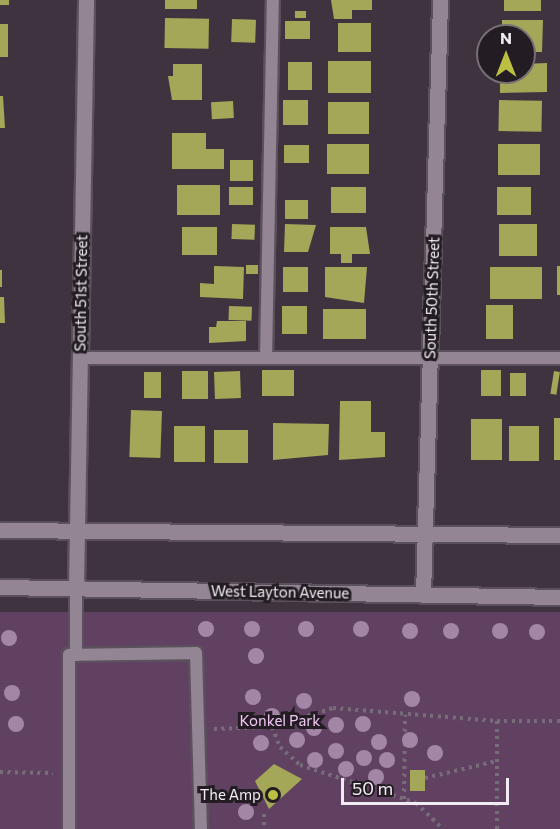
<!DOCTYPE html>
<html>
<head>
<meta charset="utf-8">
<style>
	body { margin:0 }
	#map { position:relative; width:560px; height:829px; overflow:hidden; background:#3f3340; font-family:Commissioner,sans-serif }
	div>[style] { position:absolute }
	.green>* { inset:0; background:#604162; transform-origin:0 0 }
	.building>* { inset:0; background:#a5a758; transform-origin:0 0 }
	.path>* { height:4px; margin-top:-2px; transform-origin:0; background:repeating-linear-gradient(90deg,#776d78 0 3px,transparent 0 7.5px) }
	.roads { filter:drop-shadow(2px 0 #5b515c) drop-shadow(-2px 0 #5b515c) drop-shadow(0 2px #5b515c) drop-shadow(0 -2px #5b515c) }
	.service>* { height:12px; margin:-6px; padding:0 6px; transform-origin:6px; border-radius:6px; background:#938594 }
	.minor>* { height:15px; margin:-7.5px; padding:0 7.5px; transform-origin:7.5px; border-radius:7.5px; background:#938594 }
	.tertiary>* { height:15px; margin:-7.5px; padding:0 7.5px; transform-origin:7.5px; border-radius:7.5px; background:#938594 }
	.secondary>* { height:15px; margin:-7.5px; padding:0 7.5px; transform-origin:7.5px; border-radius:7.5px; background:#938594 }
	.trees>* { width:16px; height:16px; margin:-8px; border-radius:50%; background:#a385a5 }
	.dots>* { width:16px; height:16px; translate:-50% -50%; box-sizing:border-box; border:3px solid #231d23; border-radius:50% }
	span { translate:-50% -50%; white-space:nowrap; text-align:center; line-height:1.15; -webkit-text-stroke:6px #231d23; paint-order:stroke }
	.street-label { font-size:15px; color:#f2ebf3 }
	.park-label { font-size:15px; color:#f4c8f8 }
	.poi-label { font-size:15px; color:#f2ebf3 }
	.right { translate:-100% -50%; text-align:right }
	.north { position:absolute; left:476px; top:24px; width:60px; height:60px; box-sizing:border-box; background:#231d23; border:2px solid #766f76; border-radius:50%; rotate:0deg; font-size:16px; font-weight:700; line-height:24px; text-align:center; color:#f2ebf3 }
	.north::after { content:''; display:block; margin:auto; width:21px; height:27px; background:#bdbf43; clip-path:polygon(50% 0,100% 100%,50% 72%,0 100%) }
	.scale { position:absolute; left:341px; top:778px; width:168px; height:27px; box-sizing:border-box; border:3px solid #f2ebf3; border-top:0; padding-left:8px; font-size:18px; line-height:21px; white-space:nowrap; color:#f2ebf3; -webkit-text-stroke:4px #231d23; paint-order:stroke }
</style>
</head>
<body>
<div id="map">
	<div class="green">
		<i style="left:0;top:612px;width:560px;height:217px"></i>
	</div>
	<div class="building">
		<i style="left:0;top:0;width:9px;height:5px"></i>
		<i style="left:165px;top:0;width:32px;height:9px"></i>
		<i style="clip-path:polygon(331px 0,372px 0,372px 10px,352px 10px,352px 19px,334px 19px)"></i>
		<i style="left:504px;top:0;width:37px;height:11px"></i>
		<i style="left:295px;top:11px;width:11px;height:7px"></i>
		<i style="left:165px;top:18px;width:44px;height:30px;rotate:1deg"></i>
		<i style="left:232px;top:19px;width:24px;height:23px;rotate:2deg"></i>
		<i style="clip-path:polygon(502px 20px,543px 20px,542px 52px,524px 52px,524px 36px,502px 36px)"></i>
		<i style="left:285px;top:21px;width:25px;height:18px"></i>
		<i style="left:338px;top:23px;width:33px;height:29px"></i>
		<i style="left:0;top:24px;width:8px;height:33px"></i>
		<i style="left:328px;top:61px;width:43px;height:32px"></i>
		<i style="left:288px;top:62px;width:24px;height:28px"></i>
		<i style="clip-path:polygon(547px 63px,547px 92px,500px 93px,500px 72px,524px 72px,524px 64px)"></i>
		<i style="clip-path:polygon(173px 64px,202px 64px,202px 100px,172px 100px,168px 76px,173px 76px)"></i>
		<i style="clip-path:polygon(0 96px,3px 96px,5px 128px,0 128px)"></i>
		<i style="left:283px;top:100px;width:25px;height:25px"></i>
		<i style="left:499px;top:100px;width:43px;height:31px;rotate:1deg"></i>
		<i style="left:233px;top:101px;width:17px;height:22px;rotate:87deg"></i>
		<i style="left:328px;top:102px;width:41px;height:32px"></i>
		<i style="clip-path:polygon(172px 133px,206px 133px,206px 149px,224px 149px,224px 169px,172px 169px)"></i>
		<i style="left:327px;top:144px;width:42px;height:30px"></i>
		<i style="left:498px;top:144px;width:42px;height:31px"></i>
		<i style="left:284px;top:145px;width:25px;height:18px"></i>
		<i style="left:230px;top:160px;width:23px;height:21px"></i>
		<i style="left:177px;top:185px;width:43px;height:30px"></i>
		<i style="left:229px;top:187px;width:24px;height:18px"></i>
		<i style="left:331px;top:187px;width:35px;height:26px"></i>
		<i style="left:531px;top:187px;width:28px;height:34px;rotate:90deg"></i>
		<i style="left:285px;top:200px;width:23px;height:19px"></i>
		<i style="left:232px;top:224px;width:23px;height:15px;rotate:2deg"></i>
		<i style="clip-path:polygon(285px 224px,316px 225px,308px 252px,284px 252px)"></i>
		<i style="left:499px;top:224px;width:38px;height:32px"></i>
		<i style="left:182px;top:227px;width:35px;height:28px"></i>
		<i style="clip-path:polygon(330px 227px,366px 227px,370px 254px,352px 254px,352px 263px,341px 263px,341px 254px,330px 254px)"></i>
		<i style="left:246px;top:265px;width:12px;height:9px"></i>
		<i style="clip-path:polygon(214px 266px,244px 267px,243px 299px,200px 297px,200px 283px,214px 284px)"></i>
		<i style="left:557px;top:266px;width:3px;height:29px"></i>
		<i style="left:283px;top:267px;width:25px;height:25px"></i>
		<i style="clip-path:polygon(325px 267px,367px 267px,364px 303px,325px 297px)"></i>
		<i style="left:542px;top:267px;width:32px;height:52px;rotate:90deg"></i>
		<i style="left:0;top:270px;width:2px;height:17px"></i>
		<i style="clip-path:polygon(0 297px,4px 297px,5px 323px,0 323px)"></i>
		<i style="left:513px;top:305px;width:34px;height:27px;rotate:90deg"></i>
		<i style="left:229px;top:306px;width:23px;height:14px;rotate:2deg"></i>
		<i style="left:307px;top:306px;width:28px;height:25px;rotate:90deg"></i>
		<i style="left:366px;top:309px;width:30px;height:43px;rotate:90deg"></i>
		<i style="clip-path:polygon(217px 321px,246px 321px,246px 341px,209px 343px,209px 327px,216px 327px)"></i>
		<i style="left:262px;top:370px;width:32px;height:26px"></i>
		<i style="left:501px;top:370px;width:26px;height:20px;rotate:90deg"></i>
		<i style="left:182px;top:371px;width:26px;height:28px"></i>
		<i style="left:240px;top:371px;width:27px;height:26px;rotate:88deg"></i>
		<i style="left:554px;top:371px;width:6px;height:23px;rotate:9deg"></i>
		<i style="left:144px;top:372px;width:17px;height:26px"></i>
		<i style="left:510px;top:373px;width:16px;height:23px"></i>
		<i style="clip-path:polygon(340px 401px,371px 401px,371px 432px,385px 432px,385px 457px,339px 460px)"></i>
		<i style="left:131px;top:410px;width:31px;height:47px;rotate:2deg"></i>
		<i style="left:554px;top:418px;width:6px;height:42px"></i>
		<i style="left:471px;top:419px;width:31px;height:41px"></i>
		<i style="clip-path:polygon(273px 423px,329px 424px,328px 455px,273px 460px)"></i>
		<i style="left:174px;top:426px;width:31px;height:36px"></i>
		<i style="left:509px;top:426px;width:30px;height:35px"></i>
		<i style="left:214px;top:430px;width:34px;height:33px"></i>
		<i style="clip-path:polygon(274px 764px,302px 779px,269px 809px,255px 781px)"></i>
		<i style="left:410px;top:770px;width:15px;height:21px"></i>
	</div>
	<div class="path">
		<i style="left:272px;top:727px;width:22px;rotate:68deg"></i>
		<i style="left:280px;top:747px;width:27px;rotate:42deg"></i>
		<i style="left:300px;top:765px;width:122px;rotate:18.1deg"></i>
		<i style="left:416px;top:803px;width:37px;rotate:44deg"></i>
		<i style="left:214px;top:729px;width:58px;rotate:-2deg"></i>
		<i style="left:272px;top:727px;width:64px;rotate:-17.3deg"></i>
		<i style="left:333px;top:708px;width:165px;rotate:4.5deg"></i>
		<i style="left:0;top:772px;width:53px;rotate:1.1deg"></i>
		<i style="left:425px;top:778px;width:74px;rotate:-13.3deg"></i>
		<i style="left:404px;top:799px;width:84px;rotate:-89.3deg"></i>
		<i style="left:264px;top:814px;width:15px;rotate:90deg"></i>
		<i style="left:497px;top:829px;width:108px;rotate:-90deg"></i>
		<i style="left:497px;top:721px;width:63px"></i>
	</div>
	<div class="roads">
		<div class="service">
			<i style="left:266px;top:357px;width:357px;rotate:-88.9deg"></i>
			<i style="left:79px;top:358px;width:481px"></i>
			<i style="left:76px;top:587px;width:68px;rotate:90deg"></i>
			<i style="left:69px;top:829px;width:174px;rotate:-90deg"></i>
			<i style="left:69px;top:655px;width:127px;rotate:-0.9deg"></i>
			<i style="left:196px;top:653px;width:176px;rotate:88.4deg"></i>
		</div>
		<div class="minor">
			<i style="left:423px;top:595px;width:595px;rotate:-88.36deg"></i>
		</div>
		<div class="tertiary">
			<i style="left:76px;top:587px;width:587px;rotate:-89.02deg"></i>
		</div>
		<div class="secondary">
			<i style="left:0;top:530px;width:560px;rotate:0.51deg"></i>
			<i style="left:0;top:587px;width:560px;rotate:1.02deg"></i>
		</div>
	</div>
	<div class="trees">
		<i style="left:206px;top:629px"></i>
		<i style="left:252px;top:629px"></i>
		<i style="left:306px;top:629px"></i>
		<i style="left:361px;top:629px"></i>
		<i style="left:410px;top:631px"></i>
		<i style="left:451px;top:631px"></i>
		<i style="left:500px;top:631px"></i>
		<i style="left:537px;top:632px"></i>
		<i style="left:9px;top:638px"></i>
		<i style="left:256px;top:656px"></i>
		<i style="left:12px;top:693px"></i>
		<i style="left:253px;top:697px"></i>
		<i style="left:412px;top:699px"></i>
		<i style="left:304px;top:701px"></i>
		<i style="left:272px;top:716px"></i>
		<i style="left:16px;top:724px"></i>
		<i style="left:363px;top:724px"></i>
		<i style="left:336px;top:725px"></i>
		<i style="left:314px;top:728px"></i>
		<i style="left:297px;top:740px"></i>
		<i style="left:410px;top:740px"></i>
		<i style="left:379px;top:742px"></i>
		<i style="left:261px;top:743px"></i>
		<i style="left:336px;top:751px"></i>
		<i style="left:435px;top:753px"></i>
		<i style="left:364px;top:758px"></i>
		<i style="left:315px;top:760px"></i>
		<i style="left:387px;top:760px"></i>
		<i style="left:346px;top:769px"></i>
		<i style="left:376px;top:777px"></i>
		<i style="left:246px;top:812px"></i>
	</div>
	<div class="dots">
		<i style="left:273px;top:795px;background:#bdbf43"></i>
	</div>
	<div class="street-label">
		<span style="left:81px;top:293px;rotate:-89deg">South 51st Street</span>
		<span style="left:432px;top:298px;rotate:-88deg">South 50th Street</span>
		<span style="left:280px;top:592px;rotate:1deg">West Layton Avenue</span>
	</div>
	<div class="park-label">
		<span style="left:280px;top:721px">Konkel Park</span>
	</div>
	<div class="poi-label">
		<span class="right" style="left:261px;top:795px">The Amp</span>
	</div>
	<div class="north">N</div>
	<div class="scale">50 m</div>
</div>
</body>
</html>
